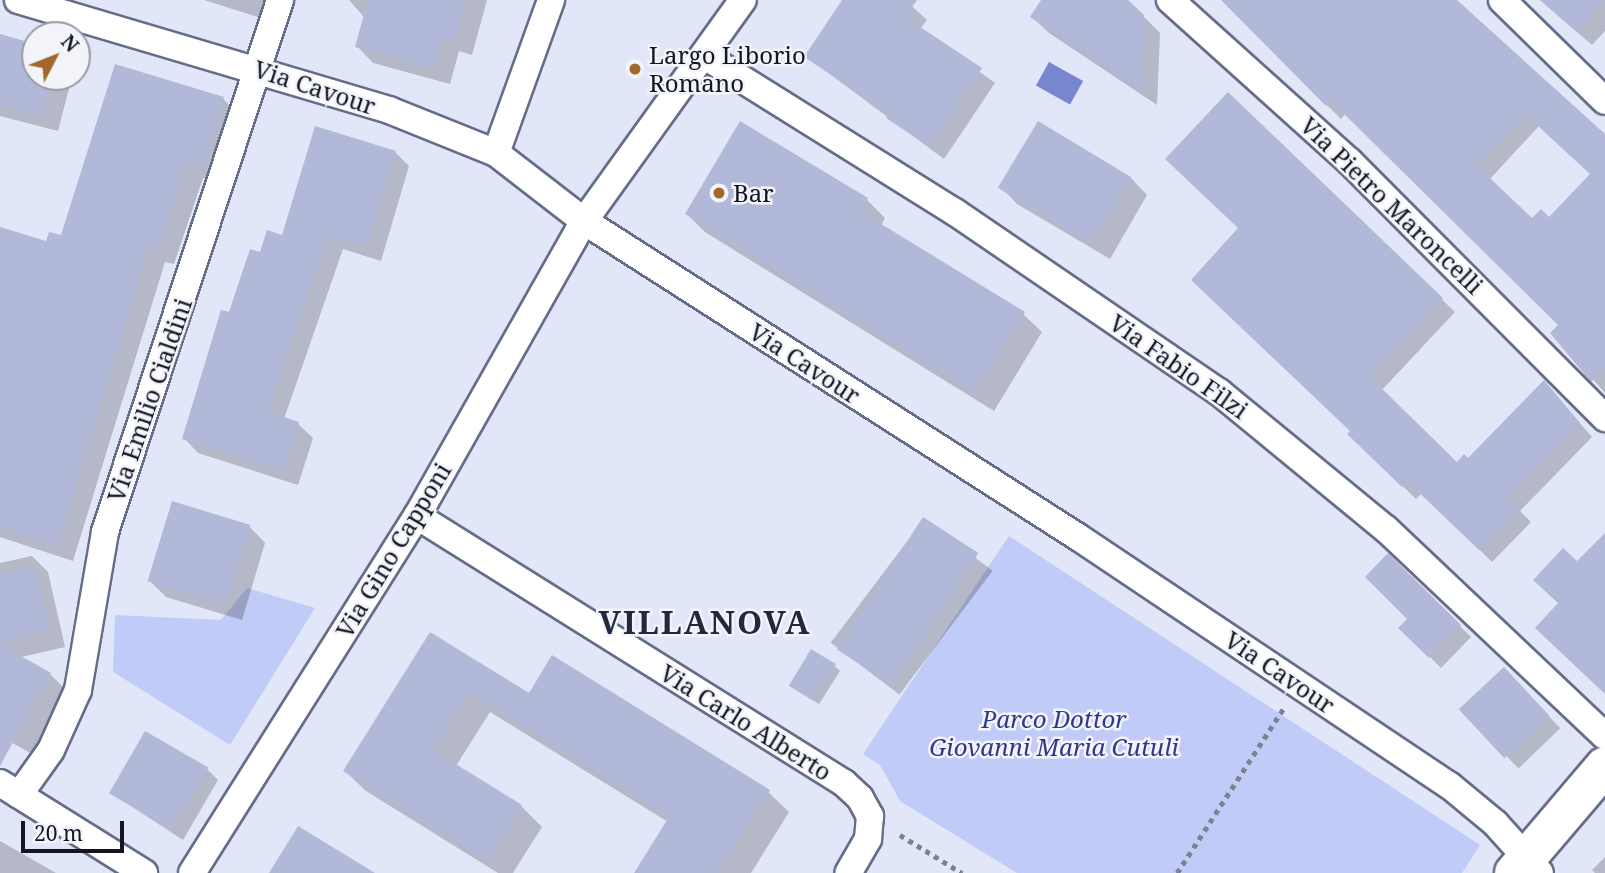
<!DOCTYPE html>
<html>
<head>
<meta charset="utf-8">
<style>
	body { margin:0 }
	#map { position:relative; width:1605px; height:873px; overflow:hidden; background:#e1e6f9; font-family:"Noto Serif",serif }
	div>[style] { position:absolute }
	.green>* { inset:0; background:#c0cbf7 }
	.water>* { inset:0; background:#7786cf; transform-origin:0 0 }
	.shadow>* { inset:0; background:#0003; transform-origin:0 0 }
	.building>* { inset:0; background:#b2b9d8; transform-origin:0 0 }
	.path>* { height:4.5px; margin-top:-2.25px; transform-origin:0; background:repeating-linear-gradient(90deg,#7e8190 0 5px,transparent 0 10px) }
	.roads { filter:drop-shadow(2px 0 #666d88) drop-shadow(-2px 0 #666d88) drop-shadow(0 2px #666d88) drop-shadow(0 -2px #666d88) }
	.street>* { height:26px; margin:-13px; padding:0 13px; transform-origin:13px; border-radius:13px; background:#fff }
	.secondary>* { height:38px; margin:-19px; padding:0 19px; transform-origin:19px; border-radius:19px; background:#fff }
	.dots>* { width:19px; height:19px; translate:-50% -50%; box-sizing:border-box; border:4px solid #f2f4fa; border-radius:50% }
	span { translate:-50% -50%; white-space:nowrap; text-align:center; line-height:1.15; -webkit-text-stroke:5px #f2f4fa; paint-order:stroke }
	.poi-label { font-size:24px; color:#131520 }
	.left { translate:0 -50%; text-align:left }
	.street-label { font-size:24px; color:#131520 }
	.park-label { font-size:24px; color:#30378d; font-style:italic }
	.district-label { font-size:32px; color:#232840; font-weight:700; letter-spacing:2px }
	.north { position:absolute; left:21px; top:21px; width:70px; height:70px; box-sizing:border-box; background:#f2f4fa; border:2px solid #999ba3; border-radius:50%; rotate:48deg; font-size:19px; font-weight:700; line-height:28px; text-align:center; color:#131520 }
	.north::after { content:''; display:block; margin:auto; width:24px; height:32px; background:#a36829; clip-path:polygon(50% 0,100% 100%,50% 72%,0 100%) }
	.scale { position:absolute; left:21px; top:821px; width:103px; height:32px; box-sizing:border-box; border:4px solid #131520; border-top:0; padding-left:9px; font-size:21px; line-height:24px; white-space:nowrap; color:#131520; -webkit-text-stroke:5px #f2f4fa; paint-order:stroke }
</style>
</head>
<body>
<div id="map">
	<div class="green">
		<i style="clip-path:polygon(1009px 536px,1480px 845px,1462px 873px,1017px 873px,900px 801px,880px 765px,863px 754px)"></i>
		<i style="clip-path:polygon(247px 588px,315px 608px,230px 745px,113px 672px,115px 615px,221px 620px)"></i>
	</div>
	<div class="water">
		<i style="left:1049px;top:62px;width:39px;height:27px;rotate:29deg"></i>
	</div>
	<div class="shadow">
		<i style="clip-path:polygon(204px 0,270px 0,264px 19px)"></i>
		<i style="clip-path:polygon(349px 0,487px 0,472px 55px,459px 51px,450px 84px,373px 63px,357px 46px,365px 18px)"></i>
		<i style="clip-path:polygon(844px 0,905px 0,927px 20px,920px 29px,995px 83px,944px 159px,807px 57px)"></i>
		<i style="clip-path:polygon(1043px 0,1125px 0,1143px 16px,1160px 33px,1157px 105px,1049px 33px,1032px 17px)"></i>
		<i style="clip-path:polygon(evenodd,1222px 0,1456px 0,1605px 138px,1605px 393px,1553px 333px,1561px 325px,1345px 114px,1341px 119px,1222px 0,1539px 126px,1592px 175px,1549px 219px,1532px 220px,1489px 180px,1539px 126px)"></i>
		<i style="clip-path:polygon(1540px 0,1605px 0,1605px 31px,1592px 45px)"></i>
		<i style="clip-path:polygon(0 36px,35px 45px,35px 77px,72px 77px,58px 131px,0 116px)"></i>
		<i style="clip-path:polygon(1229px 95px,1455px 312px,1381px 391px,1457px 464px,1468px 460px,1544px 382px,1592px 437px,1520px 511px,1531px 522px,1492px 562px,1422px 493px,1416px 499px,1350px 434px,1352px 431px,1240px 228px)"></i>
		<i style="clip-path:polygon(223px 99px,239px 114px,219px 183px,203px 178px,174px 264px,165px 262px,73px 561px,0 537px,0 229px,47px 243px,63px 238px)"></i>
		<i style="clip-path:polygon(395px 152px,409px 166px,381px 261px,343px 249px,284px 419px,298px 424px,313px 438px,298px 485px,198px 453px,184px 438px,231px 315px,261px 254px)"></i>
		<i style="clip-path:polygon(1131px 178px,1147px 195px,1110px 259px,1017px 204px,1001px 187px)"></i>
		<i style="clip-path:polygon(867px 200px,885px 218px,881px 226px,1023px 314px,1042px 332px,994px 411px,705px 232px,687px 214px)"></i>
		<i style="left:924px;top:519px;width:86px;height:155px;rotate:37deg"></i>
		<i style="clip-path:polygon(249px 526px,265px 543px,242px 620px,166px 597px,150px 581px)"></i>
		<i style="clip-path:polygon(32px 556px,48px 572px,65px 647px,21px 657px,50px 674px,66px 690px,32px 754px,0 736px,0 563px)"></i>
		<i style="clip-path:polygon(1388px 556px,1471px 637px,1441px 668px,1401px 628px,1410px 619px)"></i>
		<i style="clip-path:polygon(430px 634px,530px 695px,768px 792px,789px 812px,751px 873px,636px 873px,668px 822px,490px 712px,456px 766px,521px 806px,542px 827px,513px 873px,498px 873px,366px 791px,345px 771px)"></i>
		<i style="clip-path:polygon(835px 666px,840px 671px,819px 704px,796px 690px)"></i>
		<i style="left:1504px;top:670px;width:81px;height:58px;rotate:46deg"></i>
		<i style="clip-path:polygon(207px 769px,218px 780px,183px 840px,111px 793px)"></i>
		<i style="clip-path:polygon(0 841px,56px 873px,0 873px)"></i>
		<i style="clip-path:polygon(1605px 857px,1605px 873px,1595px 873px,1592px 870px)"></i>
	</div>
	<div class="building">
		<i style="clip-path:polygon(368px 0,466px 0,455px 40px,443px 36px,434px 69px,355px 47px)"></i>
		<i style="clip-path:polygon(842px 0,917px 0,905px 17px,982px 68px,930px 147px,886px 118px,889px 113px,804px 57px)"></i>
		<i style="clip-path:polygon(1041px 0,1128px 0,1144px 15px,1141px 91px,1030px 17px)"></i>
		<i style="clip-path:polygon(evenodd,1221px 0,1457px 0,1605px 134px,1605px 369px,1591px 382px,1550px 333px,1558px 325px,1331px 101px,1326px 106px,1221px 0,1525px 114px,1590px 174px,1549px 217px,1541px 209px,1532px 218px,1476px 165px,1525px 114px)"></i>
		<i style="clip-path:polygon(1540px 0,1605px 0,1577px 32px)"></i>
		<i style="clip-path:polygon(0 34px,35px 44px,35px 77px,52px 77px,42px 116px,0 105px)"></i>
		<i style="clip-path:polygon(115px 64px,224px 97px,203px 168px,187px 163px,158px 250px,149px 247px,57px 547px,0 527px,0 227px,46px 241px,49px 232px,61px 235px)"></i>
		<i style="clip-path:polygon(1228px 92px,1443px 298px,1370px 377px,1457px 462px,1464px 454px,1468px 458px,1544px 380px,1580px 423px,1508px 497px,1519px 508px,1479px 550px,1408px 482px,1402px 487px,1347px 434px,1350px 431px,1191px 280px,1238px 228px,1165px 159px)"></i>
		<i style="clip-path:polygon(740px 121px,868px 198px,860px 211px,1025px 312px,975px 393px,685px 214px)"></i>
		<i style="left:1038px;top:121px;width:109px;height:78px;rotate:31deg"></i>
		<i style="clip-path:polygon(315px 126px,396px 151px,367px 247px,329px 236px,302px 310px,268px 412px,299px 422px,284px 472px,182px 439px,221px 310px,229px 312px,250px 249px,260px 252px,267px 230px,282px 235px)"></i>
		<i style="left:172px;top:501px;width:82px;height:84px;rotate:17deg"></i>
		<i style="left:923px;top:517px;width:66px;height:158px;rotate:33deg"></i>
		<i style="clip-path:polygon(1605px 533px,1605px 694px,1535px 628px,1558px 603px,1533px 580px,1563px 548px,1577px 561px)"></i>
		<i style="clip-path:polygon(1388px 553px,1461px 625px,1429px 658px,1398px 628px,1407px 619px,1365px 577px)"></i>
		<i style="clip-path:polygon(35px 567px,50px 631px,0 643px,0 575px)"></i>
		<i style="clip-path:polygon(430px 632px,529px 693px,552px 655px,770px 790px,718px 873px,634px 873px,669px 817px,469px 692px,433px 750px,522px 805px,488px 861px,343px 771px)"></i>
		<i style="clip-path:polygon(0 644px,51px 673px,0 766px)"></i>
		<i style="left:811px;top:649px;width:29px;height:43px;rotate:31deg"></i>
		<i style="left:1504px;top:667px;width:67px;height:62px;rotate:47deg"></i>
		<i style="left:145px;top:731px;width:73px;height:72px;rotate:30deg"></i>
		<i style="clip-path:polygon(298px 826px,375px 873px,269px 873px)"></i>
	</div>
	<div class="path">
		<i style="left:900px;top:835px;width:73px;rotate:31.5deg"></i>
		<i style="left:1177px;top:873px;width:195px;rotate:-57.1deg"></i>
	</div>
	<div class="roads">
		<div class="street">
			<i style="left:18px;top:0;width:387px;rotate:16.5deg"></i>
			<i style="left:389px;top:110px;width:115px;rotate:21.9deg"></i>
			<i style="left:496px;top:153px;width:111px;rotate:37.7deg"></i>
			<i style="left:584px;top:221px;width:586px;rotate:32.61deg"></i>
			<i style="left:1078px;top:537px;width:446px;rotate:33.8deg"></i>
			<i style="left:1449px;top:785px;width:60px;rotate:39.6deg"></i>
			<i style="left:1495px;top:823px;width:67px;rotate:48deg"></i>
			<i style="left:1170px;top:0;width:241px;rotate:42deg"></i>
			<i style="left:1349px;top:161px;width:363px;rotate:45.1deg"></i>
			<i style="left:1502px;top:0;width:144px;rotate:44.4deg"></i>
			<i style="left:705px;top:56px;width:295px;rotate:32deg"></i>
			<i style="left:955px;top:212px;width:320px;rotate:34.3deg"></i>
			<i style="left:1219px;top:392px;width:216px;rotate:39.4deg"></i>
			<i style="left:1386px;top:529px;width:301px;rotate:43.4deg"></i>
			<i style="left:496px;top:153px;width:163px;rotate:-70.2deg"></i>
			<i style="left:417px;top:516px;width:504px;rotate:32.02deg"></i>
			<i style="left:844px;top:783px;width:22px;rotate:43deg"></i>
			<i style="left:860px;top:798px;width:21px;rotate:61deg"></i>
			<i style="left:870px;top:816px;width:23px;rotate:95deg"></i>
			<i style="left:868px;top:839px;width:39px;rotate:120deg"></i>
			<i style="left:0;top:783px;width:170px;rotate:32deg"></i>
			<i style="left:19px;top:795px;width:55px;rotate:-54.6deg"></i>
			<i style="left:51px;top:750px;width:66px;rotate:-65.8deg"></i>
			<i style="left:78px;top:690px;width:160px;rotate:-80.3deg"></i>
			<i style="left:105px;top:532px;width:560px;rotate:-71.79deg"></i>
			<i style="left:192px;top:873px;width:422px;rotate:-57.8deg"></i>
			<i style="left:417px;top:516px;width:339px;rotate:-60.5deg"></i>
			<i style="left:584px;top:221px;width:272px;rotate:-54.3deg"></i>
		</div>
		<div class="secondary">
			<i style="left:1514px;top:873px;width:140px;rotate:-49.6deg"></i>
		</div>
	</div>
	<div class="dots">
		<i style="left:635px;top:69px;background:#a36829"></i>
		<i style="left:719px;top:193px;background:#a36829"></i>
	</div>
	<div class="poi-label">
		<span class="left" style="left:649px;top:69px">Largo Liborio<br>Romano</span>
		<span class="left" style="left:733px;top:193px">Bar</span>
	</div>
	<div class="street-label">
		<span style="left:315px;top:87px;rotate:18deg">Via Cavour</span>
		<span style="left:1392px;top:205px;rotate:44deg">Via Pietro Maroncelli</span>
		<span style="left:805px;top:363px;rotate:33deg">Via Cavour</span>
		<span style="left:1179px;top:366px;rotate:35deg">Via Fabio Filzi</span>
		<span style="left:149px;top:400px;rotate:-71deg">Via Emilio Cialdini</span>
		<span style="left:393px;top:550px;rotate:-59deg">Via Gino Capponi</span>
		<span style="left:1280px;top:672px;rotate:34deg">Via Cavour</span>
		<span style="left:746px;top:722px;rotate:32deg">Via Carlo Alberto</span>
	</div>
	<div class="park-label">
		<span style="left:1054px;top:733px">Parco Dottor<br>Giovanni Maria Cutuli</span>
	</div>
	<div class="district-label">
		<span style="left:705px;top:622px">VILLANOVA</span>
	</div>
	<div class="north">N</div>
	<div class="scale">20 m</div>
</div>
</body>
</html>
